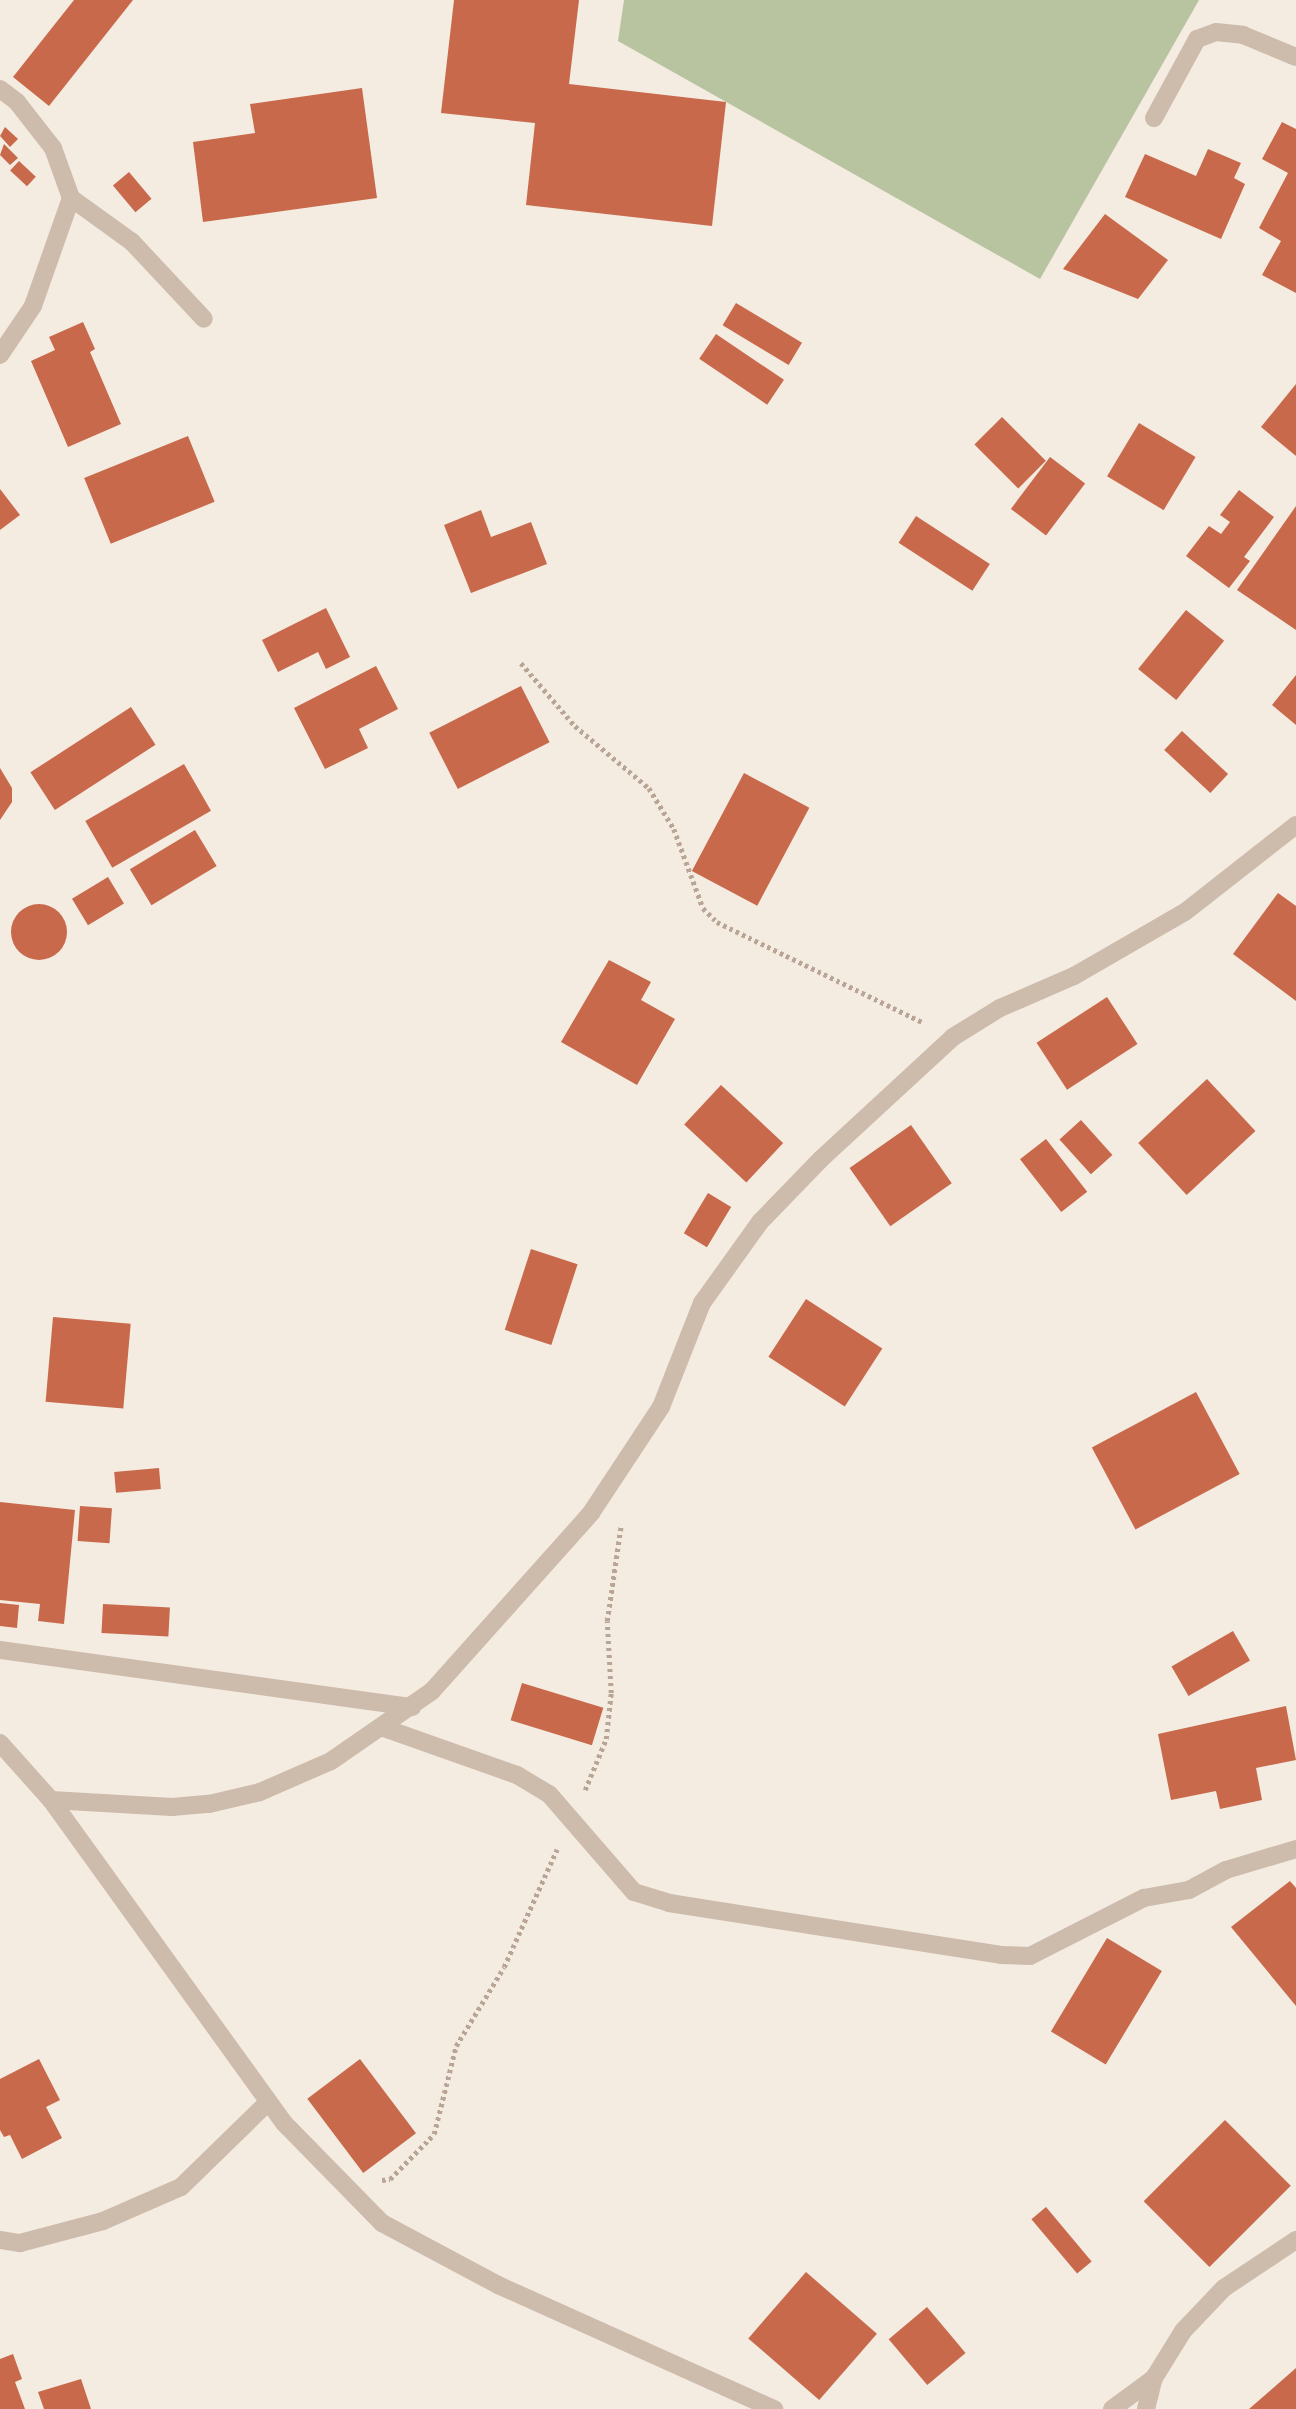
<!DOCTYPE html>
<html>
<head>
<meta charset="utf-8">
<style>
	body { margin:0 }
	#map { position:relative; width:1296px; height:2409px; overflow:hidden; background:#f4ebe1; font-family:Rubik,sans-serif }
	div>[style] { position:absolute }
	.green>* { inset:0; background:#b8c4a0 }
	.building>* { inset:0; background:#c8694b; transform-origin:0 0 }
	.round { border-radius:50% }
	.path>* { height:4.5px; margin-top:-2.25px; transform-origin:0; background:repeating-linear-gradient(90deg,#b9a596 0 3.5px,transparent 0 7px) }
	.lane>* { height:18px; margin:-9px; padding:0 9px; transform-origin:9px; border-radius:9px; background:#cdbbac }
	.street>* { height:18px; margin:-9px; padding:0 9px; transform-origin:9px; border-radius:9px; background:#cdbbac }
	span { translate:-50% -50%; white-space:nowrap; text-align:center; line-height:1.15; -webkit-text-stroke:7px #fbf5ee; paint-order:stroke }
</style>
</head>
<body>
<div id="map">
	<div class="green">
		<i style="clip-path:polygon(624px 0,1199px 0,1040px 279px,618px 41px)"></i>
	</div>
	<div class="building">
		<i style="clip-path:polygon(74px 0,133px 0,49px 106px,13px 77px)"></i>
		<i style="clip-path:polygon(454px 0,579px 0,569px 84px,726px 102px,712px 226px,526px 205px,535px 123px,441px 113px)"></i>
		<i style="clip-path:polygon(362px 88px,377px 198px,203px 222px,193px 142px,255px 133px,250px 104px)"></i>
		<i style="clip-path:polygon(1282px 122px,1296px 129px,1296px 293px,1262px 275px,1281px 241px,1259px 228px,1288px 173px,1262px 159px)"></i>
		<i style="clip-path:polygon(5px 127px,18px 139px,10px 147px,0 136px)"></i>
		<i style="clip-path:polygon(4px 144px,18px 158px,10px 165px,0 155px)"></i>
		<i style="clip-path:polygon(1208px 149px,1241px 163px,1234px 178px,1245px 184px,1221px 239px,1125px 197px,1145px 154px,1196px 176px)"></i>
		<i style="left:19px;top:161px;width:23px;height:13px;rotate:43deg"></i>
		<i style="left:129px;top:172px;width:35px;height:21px;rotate:50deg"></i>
		<i style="clip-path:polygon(1105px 214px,1168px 260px,1138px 299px,1063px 269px)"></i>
		<i style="left:736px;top:303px;width:77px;height:26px;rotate:31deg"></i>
		<i style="clip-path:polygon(83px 322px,95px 349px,90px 352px,121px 424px,68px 447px,31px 361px,55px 350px,49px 337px)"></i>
		<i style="left:716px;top:334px;width:82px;height:30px;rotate:34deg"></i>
		<i style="clip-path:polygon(1296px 384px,1296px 456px,1261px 427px)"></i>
		<i style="left:1002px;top:417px;width:62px;height:39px;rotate:45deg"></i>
		<i style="left:1139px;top:423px;width:66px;height:62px;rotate:31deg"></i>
		<i style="left:188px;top:436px;width:71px;height:112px;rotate:68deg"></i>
		<i style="left:1050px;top:457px;width:44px;height:65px;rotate:37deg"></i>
		<i style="clip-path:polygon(0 489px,20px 515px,0 530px)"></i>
		<i style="clip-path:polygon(1239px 490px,1274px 517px,1244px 557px,1250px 561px,1229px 588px,1186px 556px,1209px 526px,1221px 534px,1230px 522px,1220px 515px)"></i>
		<i style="clip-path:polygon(1296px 506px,1296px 630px,1237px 590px)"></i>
		<i style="clip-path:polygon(481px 510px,491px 537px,531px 522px,547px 564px,471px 593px,444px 525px)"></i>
		<i style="left:916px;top:516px;width:88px;height:32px;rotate:33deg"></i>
		<i style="clip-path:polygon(326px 608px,350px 657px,326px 669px,318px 652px,278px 672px,262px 640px)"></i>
		<i style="left:1186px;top:610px;width:49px;height:76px;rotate:39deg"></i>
		<i style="clip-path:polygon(376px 666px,398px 709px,359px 729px,368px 748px,325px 769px,294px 708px)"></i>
		<i style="clip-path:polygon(1296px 675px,1296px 725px,1272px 705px)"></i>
		<i style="left:521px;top:686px;width:63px;height:103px;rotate:63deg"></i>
		<i style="left:131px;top:707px;width:45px;height:120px;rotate:57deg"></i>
		<i style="left:1182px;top:731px;width:63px;height:26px;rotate:43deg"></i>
		<i style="left:184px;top:764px;width:54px;height:114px;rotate:60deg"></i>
		<i style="clip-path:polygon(0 768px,12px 788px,12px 802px,0 820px)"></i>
		<i style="left:744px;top:773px;width:74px;height:111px;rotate:28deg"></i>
		<i style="left:195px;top:830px;width:42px;height:76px;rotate:59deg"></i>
		<i style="left:108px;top:877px;width:31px;height:42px;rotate:59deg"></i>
		<i style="clip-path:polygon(1278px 893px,1296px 906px,1296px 1001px,1233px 954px)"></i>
		<i class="round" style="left:11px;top:904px;width:56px;height:56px"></i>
		<i style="clip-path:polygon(609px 960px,651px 982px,641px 1000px,675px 1019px,637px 1085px,561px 1042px)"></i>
		<i style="left:1107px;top:997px;width:56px;height:84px;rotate:57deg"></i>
		<i style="left:1207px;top:1079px;width:71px;height:94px;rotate:47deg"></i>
		<i style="left:721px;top:1085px;width:85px;height:54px;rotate:43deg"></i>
		<i style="left:1081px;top:1120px;width:47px;height:29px;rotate:48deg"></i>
		<i style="left:911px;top:1125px;width:71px;height:75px;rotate:55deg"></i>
		<i style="left:1046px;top:1139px;width:67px;height:33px;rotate:52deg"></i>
		<i style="left:708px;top:1193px;width:27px;height:47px;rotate:31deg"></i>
		<i style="left:531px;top:1249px;width:49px;height:85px;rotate:18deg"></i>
		<i style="left:806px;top:1299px;width:91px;height:69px;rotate:33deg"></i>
		<i style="left:53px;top:1317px;width:78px;height:85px;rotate:5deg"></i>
		<i style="left:1196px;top:1392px;width:93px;height:118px;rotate:62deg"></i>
		<i style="left:159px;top:1468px;width:21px;height:45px;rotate:85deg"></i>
		<i style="clip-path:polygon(0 1502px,75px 1510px,64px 1624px,38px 1621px,40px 1604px,0 1600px)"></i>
		<i style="left:80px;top:1506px;width:32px;height:35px;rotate:4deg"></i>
		<i style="clip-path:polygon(0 1603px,19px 1605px,17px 1628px,0 1626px)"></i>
		<i style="left:103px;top:1604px;width:67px;height:29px;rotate:3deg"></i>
		<i style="left:1233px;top:1631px;width:34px;height:71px;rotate:60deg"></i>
		<i style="left:522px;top:1683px;width:85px;height:39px;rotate:17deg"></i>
		<i style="clip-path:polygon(1286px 1706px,1296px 1760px,1256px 1768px,1262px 1800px,1220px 1809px,1216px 1791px,1171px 1800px,1158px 1734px)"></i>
		<i style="clip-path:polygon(1290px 1881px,1296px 1888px,1296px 2006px,1231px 1927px)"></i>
		<i style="left:1107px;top:1938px;width:64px;height:109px;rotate:31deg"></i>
		<i style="clip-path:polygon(39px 2059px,60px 2100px,46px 2107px,62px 2138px,22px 2159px,10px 2135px,4px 2137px,0 2130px,0 2079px)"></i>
		<i style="left:360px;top:2059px;width:93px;height:66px;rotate:53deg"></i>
		<i style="left:1225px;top:2120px;width:93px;height:115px;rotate:45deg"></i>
		<i style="left:1046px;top:2207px;width:71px;height:19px;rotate:50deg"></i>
		<i style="left:806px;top:2272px;width:94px;height:88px;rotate:41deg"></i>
		<i style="left:927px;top:2307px;width:60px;height:50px;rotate:50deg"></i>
		<i style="clip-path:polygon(13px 2354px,22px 2379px,15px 2382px,25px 2409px,0 2409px,0 2359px)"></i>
		<i style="clip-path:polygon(1296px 2368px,1296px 2409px,1249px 2409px)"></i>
		<i style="clip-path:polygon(81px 2379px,91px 2409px,44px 2409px,38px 2392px)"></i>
	</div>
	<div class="path">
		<i style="left:521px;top:663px;width:83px;rotate:49.4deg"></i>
		<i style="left:575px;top:726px;width:97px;rotate:40deg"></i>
		<i style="left:649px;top:788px;width:48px;rotate:58.6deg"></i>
		<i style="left:674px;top:829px;width:84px;rotate:69.8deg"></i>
		<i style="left:703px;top:908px;width:20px;rotate:45deg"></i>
		<i style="left:717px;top:922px;width:230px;rotate:26deg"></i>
		<i style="left:585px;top:1790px;width:55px;rotate:-67.6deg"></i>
		<i style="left:606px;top:1739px;width:46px;rotate:-83.8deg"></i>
		<i style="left:611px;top:1693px;width:72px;rotate:-93.2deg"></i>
		<i style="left:607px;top:1621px;width:97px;rotate:-81.7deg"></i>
		<i style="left:382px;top:2180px;width:8px;rotate:-7deg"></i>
		<i style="left:390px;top:2179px;width:63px;rotate:-45.6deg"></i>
		<i style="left:434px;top:2134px;width:91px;rotate:-76deg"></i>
		<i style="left:456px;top:2046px;width:92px;rotate:-58.7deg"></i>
		<i style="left:504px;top:1967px;width:129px;rotate:-65.8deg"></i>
	</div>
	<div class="lane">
		<i style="left:0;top:89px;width:21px;rotate:37deg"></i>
		<i style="left:17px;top:102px;width:58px;rotate:52deg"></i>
		<i style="left:53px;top:148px;width:53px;rotate:70.2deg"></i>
		<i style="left:71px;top:198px;width:114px;rotate:109.4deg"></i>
		<i style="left:33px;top:306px;width:59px;rotate:124deg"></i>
		<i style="left:71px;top:198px;width:75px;rotate:35.8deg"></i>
		<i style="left:132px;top:242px;width:105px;rotate:46.9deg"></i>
	</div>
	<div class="street">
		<i style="left:1154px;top:118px;width:90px;rotate:-61.4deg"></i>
		<i style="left:1197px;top:39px;width:20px;rotate:-20deg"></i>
		<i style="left:1216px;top:32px;width:27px;rotate:6deg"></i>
		<i style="left:1243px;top:35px;width:57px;rotate:22.5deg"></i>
		<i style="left:0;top:1650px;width:416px;rotate:7.9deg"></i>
		<i style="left:384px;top:1728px;width:141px;rotate:19.5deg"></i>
		<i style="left:517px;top:1775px;width:37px;rotate:31deg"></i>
		<i style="left:549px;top:1794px;width:130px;rotate:49.1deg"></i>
		<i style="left:634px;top:1892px;width:37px;rotate:17deg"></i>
		<i style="left:669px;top:1903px;width:336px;rotate:8.9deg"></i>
		<i style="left:1001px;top:1955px;width:29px;rotate:2deg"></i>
		<i style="left:1030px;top:1956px;width:128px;rotate:-27deg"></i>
		<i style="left:1144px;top:1898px;width:46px;rotate:-10.1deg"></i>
		<i style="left:1189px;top:1890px;width:42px;rotate:-28.4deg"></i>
		<i style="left:1226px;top:1870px;width:73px;rotate:-16.7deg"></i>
		<i style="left:0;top:1743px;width:76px;rotate:48.2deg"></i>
		<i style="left:51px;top:1800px;width:398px;rotate:54.2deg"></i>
		<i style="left:284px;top:2123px;width:140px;rotate:45.6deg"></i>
		<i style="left:382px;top:2223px;width:132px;rotate:28.1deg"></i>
		<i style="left:498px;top:2285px;width:303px;rotate:24.2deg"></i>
		<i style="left:51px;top:1800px;width:121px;rotate:3.3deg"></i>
		<i style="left:172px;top:1807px;width:37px;rotate:-5deg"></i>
		<i style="left:209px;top:1804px;width:52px;rotate:-13.2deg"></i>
		<i style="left:260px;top:1792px;width:77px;rotate:-23.6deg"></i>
		<i style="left:331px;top:1761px;width:123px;rotate:-34.7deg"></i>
		<i style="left:432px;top:1691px;width:239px;rotate:-48.2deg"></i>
		<i style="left:591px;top:1513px;width:127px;rotate:-56.6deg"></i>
		<i style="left:661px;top:1407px;width:112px;rotate:-68.5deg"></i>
		<i style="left:702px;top:1303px;width:100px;rotate:-54.4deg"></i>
		<i style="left:760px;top:1222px;width:88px;rotate:-45.9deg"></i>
		<i style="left:821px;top:1159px;width:180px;rotate:-42.7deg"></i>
		<i style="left:953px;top:1037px;width:55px;rotate:-31.7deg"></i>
		<i style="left:1000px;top:1008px;width:81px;rotate:-23.4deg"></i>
		<i style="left:1074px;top:976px;width:128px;rotate:-30deg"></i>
		<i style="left:1185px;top:912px;width:141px;rotate:-38.1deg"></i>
		<i style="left:0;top:2240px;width:20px;rotate:9deg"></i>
		<i style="left:20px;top:2243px;width:86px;rotate:-14.8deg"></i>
		<i style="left:103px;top:2221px;width:85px;rotate:-23.6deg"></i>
		<i style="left:181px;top:2187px;width:122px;rotate:-44.3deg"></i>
		<i style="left:1112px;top:2409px;width:52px;rotate:-36.4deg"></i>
		<i style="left:1146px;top:2409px;width:32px;rotate:-76deg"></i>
		<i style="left:1154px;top:2378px;width:55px;rotate:-58.3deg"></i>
		<i style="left:1183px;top:2331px;width:59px;rotate:-46.4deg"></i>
		<i style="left:1224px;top:2288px;width:87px;rotate:-33.7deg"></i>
	</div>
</div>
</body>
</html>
